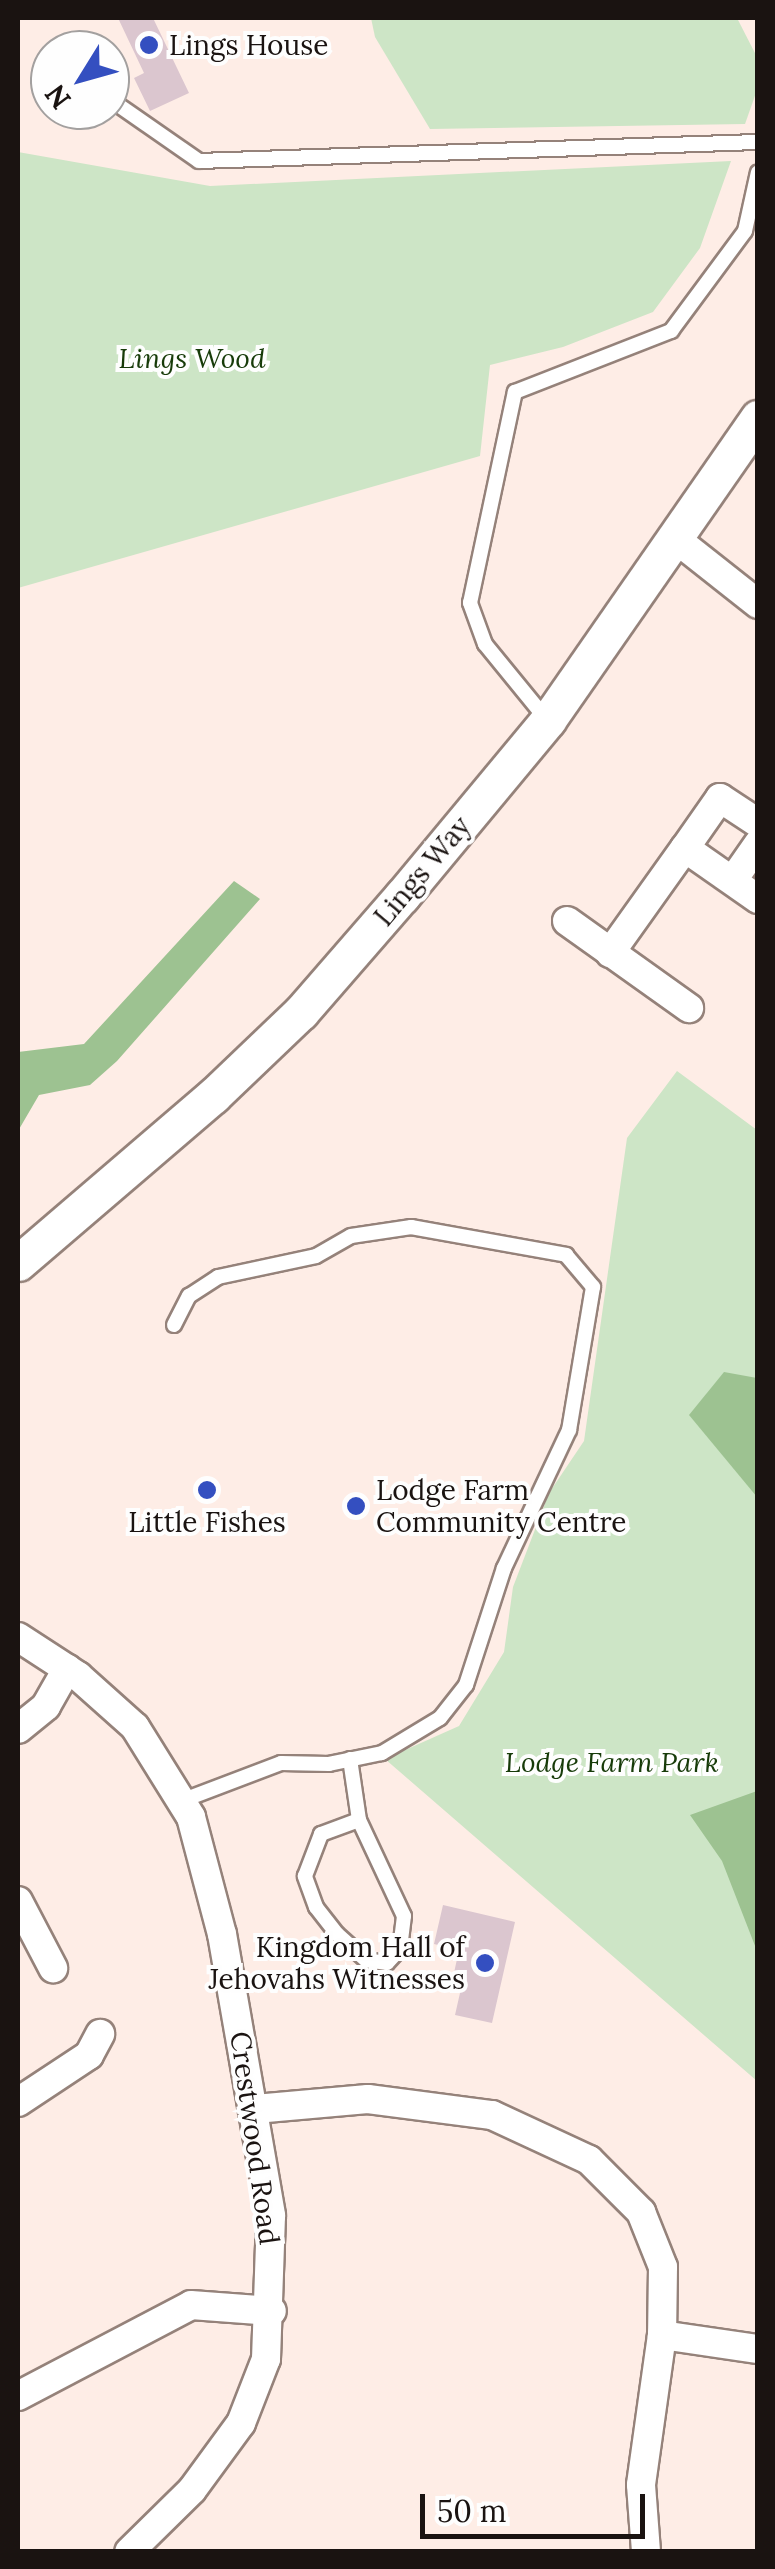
<!DOCTYPE html>
<html>
<head>
<meta charset="utf-8">
<style>
	body { margin:0 }
	#map { position:relative; width:775px; height:2569px; overflow:hidden; background:#feede6; font-family:Lora,serif }
	div>[style] { position:absolute }
	.green>* { inset:0; background:#cde5c6 }
	.forest>* { inset:0; background:#9dc291 }
	.building>* { inset:0; background:#dbc6cf }
	.roads { filter:drop-shadow(2px 0 #95827a) drop-shadow(-2px 0 #95827a) drop-shadow(0 2px #95827a) drop-shadow(0 -2px #95827a) }
	.service>* { height:14px; margin:-7px; padding:0 7px; transform-origin:7px; border-radius:7px; background:#fff }
	.minor>* { height:28px; margin:-14px; padding:0 14px; transform-origin:14px; border-radius:14px; background:#fff }
	.tertiary>* { height:35px; margin:-17.5px; padding:0 17.5px; transform-origin:17.5px; border-radius:17.5px; background:#fff }
	.dots>* { width:28px; height:28px; translate:-50% -50%; box-sizing:border-box; border:5px solid #fefefe; border-radius:50% }
	span { translate:-50% -50%; white-space:nowrap; text-align:center; line-height:1.15; -webkit-text-stroke:8px #fefefe; paint-order:stroke }
	.poi-label { font-size:28px; color:#1a1311 }
	.left { translate:0 -50%; text-align:left }
	.right { translate:-100% -50%; text-align:right }
	.park-label { font-size:28px; color:#173b09; font-style:italic }
	.street-label { font-size:28px; color:#1a1311 }
	.frame { position:absolute; inset:0; border:20px solid #1a1311; pointer-events:none }
	.north { position:absolute; left:30px; top:30px; width:100px; height:100px; box-sizing:border-box; background:#fefefe; border:2px solid #a3a09f; border-radius:50%; rotate:233deg; font-size:28px; font-weight:700; line-height:40px; text-align:center; color:#1a1311 }
	.north::after { content:''; display:block; margin:auto; width:35px; height:45px; background:#344fc0; clip-path:polygon(50% 0,100% 100%,50% 72%,0 100%) }
	.scale { position:absolute; left:420px; top:2494px; width:225px; height:45px; box-sizing:border-box; border:5px solid #1a1311; border-top:0; padding-left:12px; font-size:30px; line-height:35px; white-space:nowrap; color:#1a1311; -webkit-text-stroke:8px #fefefe; paint-order:stroke }
</style>
</head>
<body>
<div id="map">
	<div class="green">
		<i style="clip-path:polygon(371px 18px,737px 18px,757px 57px,757px 90px,745px 124px,430px 129px,375px 37px)"></i>
		<i style="clip-path:polygon(18px 152px,210px 186px,731px 161px,700px 248px,653px 312px,563px 347px,490px 365px,480px 456px,18px 588px)"></i>
		<i style="clip-path:polygon(677px 1071px,757px 1130px,757px 2081px,385px 1759px,459px 1726px,504px 1652px,513px 1587px,549px 1493px,584px 1441px,627px 1138px)"></i>
	</div>
	<div class="forest">
		<i style="clip-path:polygon(234px 881px,260px 899px,117px 1061px,90px 1085px,39px 1095px,18px 1131px,18px 1052px,84px 1044px)"></i>
		<i style="clip-path:polygon(724px 1372px,757px 1378px,757px 1497px,689px 1415px)"></i>
		<i style="clip-path:polygon(757px 1791px,758px 1791px,757px 1951px,722px 1861px,690px 1815px)"></i>
	</div>
	<div class="building">
		<i style="clip-path:polygon(118px 18px,153px 18px,189px 93px,150px 111px,134px 78px,144px 73px)"></i>
		<i style="clip-path:polygon(443px 1905px,515px 1922px,492px 2023px,455px 2015px,460px 1993px,450px 1991px,459px 1950px,434px 1944px)"></i>
	</div>
	<div class="roads">
		<div class="service">
			<i style="left:114px;top:102px;width:103px;rotate:34.8deg"></i>
			<i style="left:199px;top:161px;width:559px;rotate:-1.95deg"></i>
			<i style="left:547px;top:720px;width:98px;rotate:-129.2deg"></i>
			<i style="left:485px;top:644px;width:44px;rotate:-110.1deg"></i>
			<i style="left:470px;top:603px;width:216px;rotate:-78deg"></i>
			<i style="left:515px;top:392px;width:168px;rotate:-21.4deg"></i>
			<i style="left:671px;top:331px;width:124px;rotate:-53.5deg"></i>
			<i style="left:745px;top:231px;width:60px;rotate:-77.6deg"></i>
			<i style="left:174px;top:1325px;width:33px;rotate:-63deg"></i>
			<i style="left:189px;top:1296px;width:35px;rotate:-33deg"></i>
			<i style="left:218px;top:1277px;width:100px;rotate:-12.1deg"></i>
			<i style="left:316px;top:1256px;width:40px;rotate:-29.7deg"></i>
			<i style="left:351px;top:1236px;width:61px;rotate:-8.5deg"></i>
			<i style="left:411px;top:1227px;width:158px;rotate:10.2deg"></i>
			<i style="left:566px;top:1255px;width:42px;rotate:49.8deg"></i>
			<i style="left:593px;top:1287px;width:145px;rotate:99.5deg"></i>
			<i style="left:569px;top:1430px;width:153px;rotate:115.2deg"></i>
			<i style="left:504px;top:1568px;width:123px;rotate:108deg"></i>
			<i style="left:466px;top:1685px;width:42px;rotate:128.2deg"></i>
			<i style="left:440px;top:1718px;width:68px;rotate:148.9deg"></i>
			<i style="left:382px;top:1753px;width:54px;rotate:168.3deg"></i>
			<i style="left:329px;top:1764px;width:48px;rotate:-178.8deg"></i>
			<i style="left:281px;top:1763px;width:107px;rotate:159.2deg"></i>
			<i style="left:350px;top:1759px;width:62px;rotate:81.6deg"></i>
			<i style="left:359px;top:1820px;width:106px;rotate:64.9deg"></i>
			<i style="left:404px;top:1916px;width:33px;rotate:97deg"></i>
			<i style="left:400px;top:1949px;width:19px;rotate:133deg"></i>
			<i style="left:387px;top:1963px;width:21px;rotate:-172deg"></i>
			<i style="left:366px;top:1960px;width:39px;rotate:-138deg"></i>
			<i style="left:337px;top:1934px;width:34px;rotate:-128deg"></i>
			<i style="left:316px;top:1907px;width:33px;rotate:-110deg"></i>
			<i style="left:305px;top:1876px;width:45px;rotate:-69.1deg"></i>
			<i style="left:321px;top:1834px;width:40px;rotate:-20.2deg"></i>
		</div>
		<div class="minor">
			<i style="left:677px;top:540px;width:103px;rotate:38.3deg"></i>
			<i style="left:685px;top:848px;width:61px;rotate:-55deg"></i>
			<i style="left:720px;top:798px;width:45px;rotate:33.3deg"></i>
			<i style="left:733px;top:880px;width:44px;rotate:-55.2deg"></i>
			<i style="left:567px;top:921px;width:150px;rotate:35.5deg"></i>
			<i style="left:610px;top:953px;width:129px;rotate:-54.5deg"></i>
			<i style="left:685px;top:848px;width:89px;rotate:34.9deg"></i>
			<i style="left:18px;top:1637px;width:72px;rotate:33deg"></i>
			<i style="left:78px;top:1676px;width:76px;rotate:41.8deg"></i>
			<i style="left:135px;top:1727px;width:106px;rotate:58.1deg"></i>
			<i style="left:191px;top:1817px;width:121px;rotate:75.2deg"></i>
			<i style="left:222px;top:1934px;width:286px;rotate:80.1deg"></i>
			<i style="left:271px;top:2216px;width:143px;rotate:92deg"></i>
			<i style="left:266px;top:2359px;width:69px;rotate:111.3deg"></i>
			<i style="left:241px;top:2423px;width:83px;rotate:126.2deg"></i>
			<i style="left:192px;top:2490px;width:88px;rotate:135.5deg"></i>
			<i style="left:18px;top:1729px;width:36px;rotate:-39deg"></i>
			<i style="left:46px;top:1706px;width:43px;rotate:-60.4deg"></i>
			<i style="left:18px;top:1901px;width:76px;rotate:62.4deg"></i>
			<i style="left:18px;top:2102px;width:85px;rotate:-33.5deg"></i>
			<i style="left:89px;top:2055px;width:24px;rotate:-62deg"></i>
			<i style="left:255px;top:2109px;width:113px;rotate:-5.1deg"></i>
			<i style="left:368px;top:2099px;width:125px;rotate:7.4deg"></i>
			<i style="left:492px;top:2115px;width:107px;rotate:24.9deg"></i>
			<i style="left:589px;top:2160px;width:74px;rotate:45deg"></i>
			<i style="left:641px;top:2212px;width:59px;rotate:68.2deg"></i>
			<i style="left:663px;top:2267px;width:68px;rotate:90.8deg"></i>
			<i style="left:662px;top:2335px;width:151px;rotate:98deg"></i>
			<i style="left:641px;top:2485px;width:67px;rotate:85.7deg"></i>
			<i style="left:662px;top:2335px;width:97px;rotate:8.3deg"></i>
			<i style="left:18px;top:2396px;width:195px;rotate:-27.7deg"></i>
			<i style="left:191px;top:2305px;width:81px;rotate:4.2deg"></i>
		</div>
		<div class="tertiary">
			<i style="left:18px;top:1263px;width:257px;rotate:-40.6deg"></i>
			<i style="left:213px;top:1096px;width:122px;rotate:-43.7deg"></i>
			<i style="left:301px;top:1012px;width:154px;rotate:-49deg"></i>
			<i style="left:402px;top:896px;width:229px;rotate:-50.3deg"></i>
			<i style="left:548px;top:720px;width:368px;rotate:-55.2deg"></i>
		</div>
	</div>
	<div class="dots">
		<i style="left:149px;top:45px;background:#344fc0"></i>
		<i style="left:207px;top:1490px;background:#344fc0"></i>
		<i style="left:356px;top:1506px;background:#344fc0"></i>
		<i style="left:485px;top:1963px;background:#344fc0"></i>
	</div>
	<div class="poi-label">
		<span class="left" style="left:169px;top:45px">Lings House</span>
		<span class="left" style="left:376px;top:1506px">Lodge Farm<br>Community Centre</span>
		<span style="left:207px;top:1522px">Little Fishes</span>
		<span class="right" style="left:465px;top:1963px">Kingdom Hall of<br>Jehovahs Witnesses</span>
	</div>
	<div class="park-label">
		<span style="left:192px;top:358px">Lings Wood</span>
		<span style="left:612px;top:1762px">Lodge Farm Park</span>
	</div>
	<div class="street-label">
		<span style="left:422px;top:871px;rotate:-50deg">Lings Way</span>
		<span style="left:255px;top:2138px;rotate:82deg">Crestwood Road</span>
	</div>
	<div class="frame"></div>
	<div class="north">N</div>
	<div class="scale">50 m</div>
</div>
</body>
</html>
